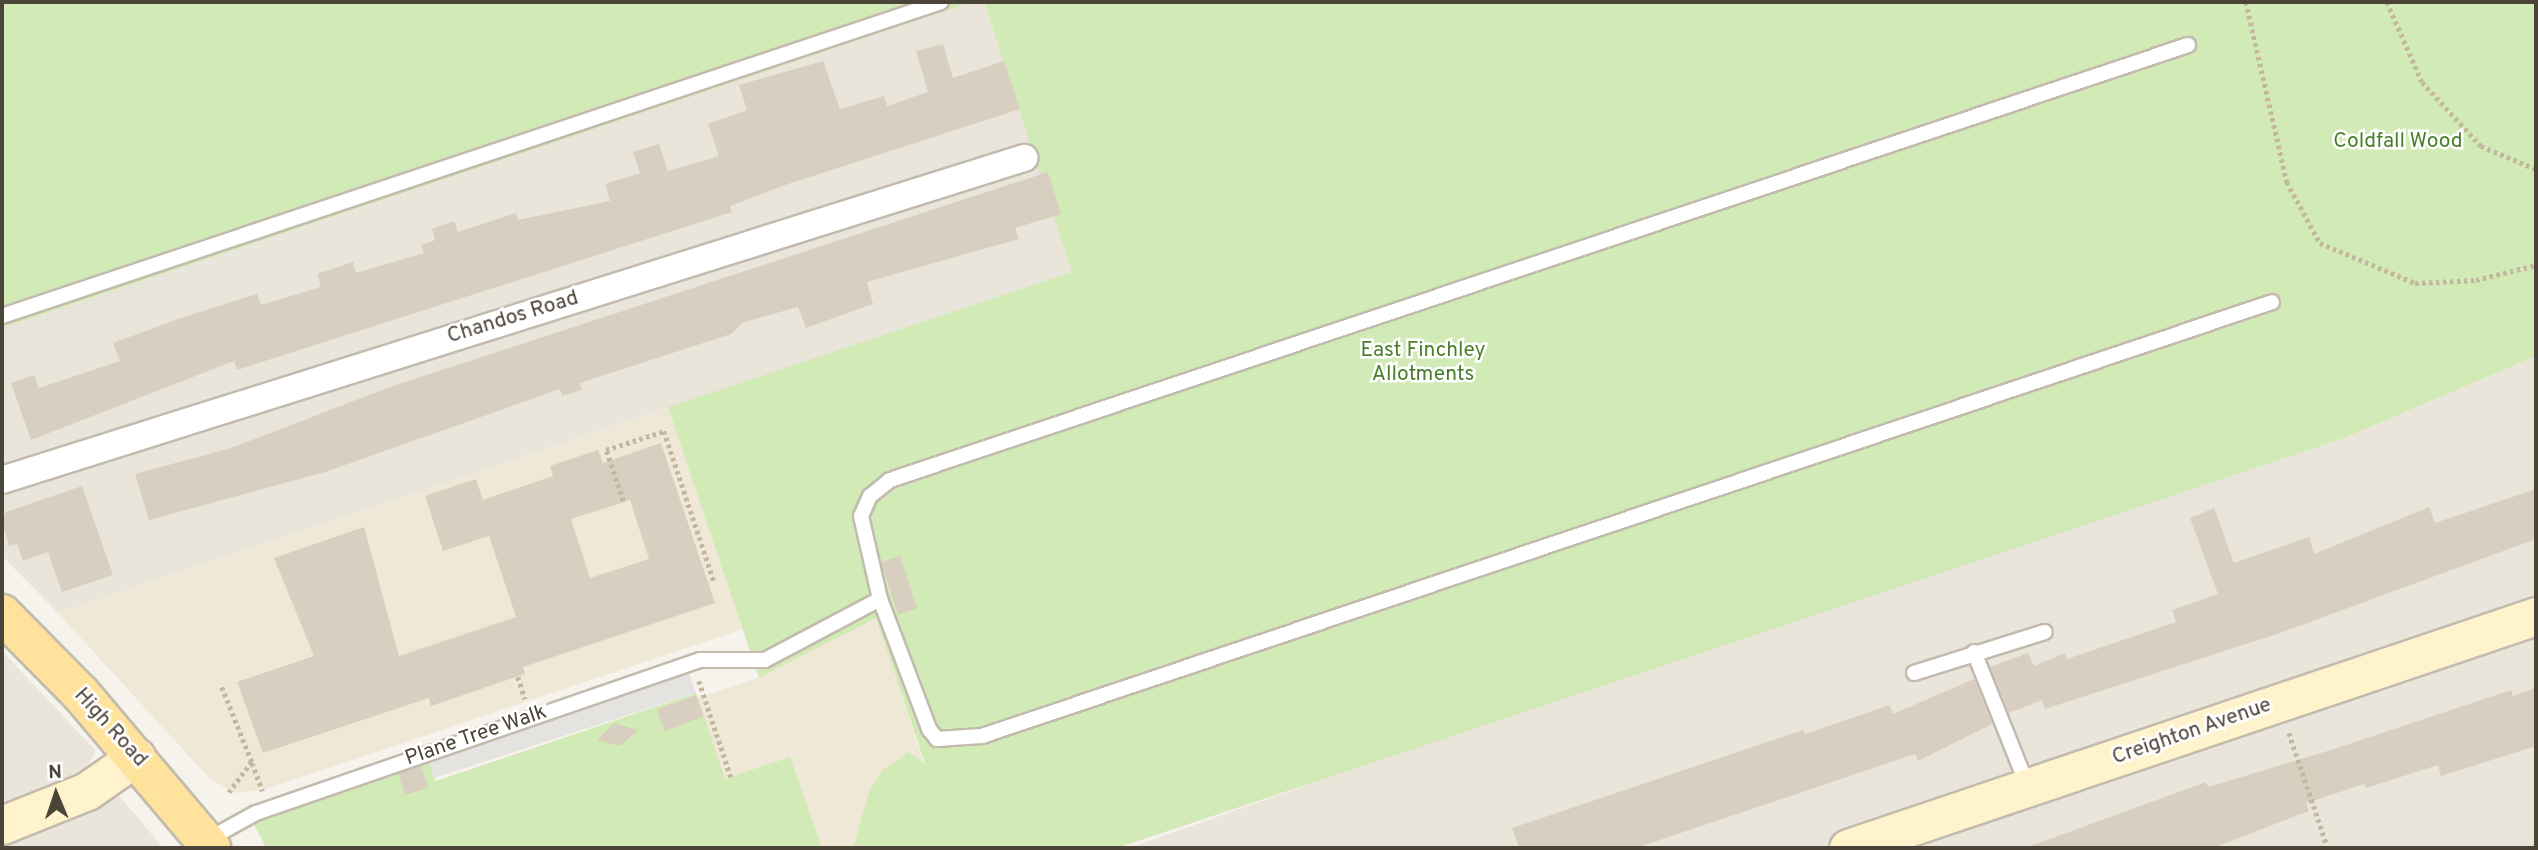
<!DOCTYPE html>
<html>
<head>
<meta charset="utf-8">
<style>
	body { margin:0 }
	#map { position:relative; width:2538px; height:850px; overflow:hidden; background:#f6f3ec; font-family:Overpass,sans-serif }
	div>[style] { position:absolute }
	.residential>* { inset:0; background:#eae5da }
	.education>* { inset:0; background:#efe8d6 }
	.green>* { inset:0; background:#d2eab5 }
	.parking>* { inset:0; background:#e5e3e0; transform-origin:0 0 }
	.building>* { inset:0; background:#d8cfc1; transform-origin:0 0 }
	.path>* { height:4.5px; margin-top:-2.25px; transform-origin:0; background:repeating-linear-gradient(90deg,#c4b79f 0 3.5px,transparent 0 7px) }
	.roads { filter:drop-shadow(2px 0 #c2bbae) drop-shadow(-2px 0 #c2bbae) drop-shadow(0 2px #c2bbae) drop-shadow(0 -2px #c2bbae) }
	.lane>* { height:14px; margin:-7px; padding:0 7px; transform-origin:7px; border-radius:7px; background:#fff }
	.street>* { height:26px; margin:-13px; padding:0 13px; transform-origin:13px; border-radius:13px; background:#fff }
	.secondary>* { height:37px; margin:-18.5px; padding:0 18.5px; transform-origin:18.5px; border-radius:18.5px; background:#fff3cd }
	.primary>* { height:38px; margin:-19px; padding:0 19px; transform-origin:19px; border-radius:19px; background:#ffe39c }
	span { translate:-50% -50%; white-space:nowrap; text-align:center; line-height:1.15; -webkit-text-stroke:5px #fff; paint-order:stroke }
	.park-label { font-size:21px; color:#4a7f2a }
	.street-label { font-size:21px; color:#4b4439 }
	.frame { position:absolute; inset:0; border:4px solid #4b4439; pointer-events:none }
	.north { position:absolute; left:21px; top:759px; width:70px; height:70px; -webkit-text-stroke:5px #fff; paint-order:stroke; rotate:358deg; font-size:19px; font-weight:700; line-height:28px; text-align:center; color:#4b4439 }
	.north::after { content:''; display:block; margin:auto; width:24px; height:32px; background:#4b4439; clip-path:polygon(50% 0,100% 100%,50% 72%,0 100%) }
</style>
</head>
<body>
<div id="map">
	<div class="residential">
		<i style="clip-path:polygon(972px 2px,984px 2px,1073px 272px,58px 613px,2px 556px,2px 328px)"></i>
		<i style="clip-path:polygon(2536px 356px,2536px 848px,1129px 848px,1505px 715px,2342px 439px)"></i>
		<i style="clip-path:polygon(2px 651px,96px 751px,77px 783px,2px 813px)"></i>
		<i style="clip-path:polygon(118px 794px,163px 848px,2px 848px,2px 837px)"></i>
	</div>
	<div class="education">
		<i style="clip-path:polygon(669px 408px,743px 629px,262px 790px,236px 793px,210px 779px,58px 613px)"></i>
		<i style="clip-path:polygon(876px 617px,951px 848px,266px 848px,253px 822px,436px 781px,759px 678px)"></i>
	</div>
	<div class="green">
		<i style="clip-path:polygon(2px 2px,972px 2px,2px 328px)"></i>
		<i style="clip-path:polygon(984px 2px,2536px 2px,2536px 356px,2342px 439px,1117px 848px,853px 848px,870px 789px,883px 770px,909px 752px,925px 764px,876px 618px,759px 678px,668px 407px,1072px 272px)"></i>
		<i style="clip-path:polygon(696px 693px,725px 779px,790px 757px,822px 848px,266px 848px,253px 822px,428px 760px,436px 781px)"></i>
	</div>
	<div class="parking">
		<i style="left:689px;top:672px;width:22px;height:275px;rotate:72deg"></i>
	</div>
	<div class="building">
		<i style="clip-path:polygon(943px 44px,953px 78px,1004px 61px,1020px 109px,785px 185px,730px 206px,732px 212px,237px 370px,234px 361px,31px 440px,11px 383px,34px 375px,39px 388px,120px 361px,113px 343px,184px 317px,257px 294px,261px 305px,321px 287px,317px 274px,353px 262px,356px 273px,424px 253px,421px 245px,435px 240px,432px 229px,454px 221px,458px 232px,516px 213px,518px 220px,610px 201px,605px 184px,640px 173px,633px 152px,659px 144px,668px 171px,719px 156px,708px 124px,747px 110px,739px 85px,823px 61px,840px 109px,884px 96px,887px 106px,928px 92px,916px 51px)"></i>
		<i style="clip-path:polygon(1048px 172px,1061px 214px,1015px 228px,1019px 239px,867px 282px,873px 304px,806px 328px,798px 307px,744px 322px,731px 334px,580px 383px,582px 390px,562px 396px,560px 389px,325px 472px,149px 520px,135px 474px,231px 448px,390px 387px)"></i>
		<i style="clip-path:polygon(evenodd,661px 443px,715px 603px,523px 667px,525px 674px,431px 706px,429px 698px,263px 753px,237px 682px,314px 656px,274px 558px,364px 527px,399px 656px,516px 617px,489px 536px,443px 551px,425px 496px,476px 479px,483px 500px,553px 476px,550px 466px,598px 450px,603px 463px,661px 443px,630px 500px,649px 559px,590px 578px,571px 519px,630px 500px)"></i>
		<i style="clip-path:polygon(82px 486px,113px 575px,62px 592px,48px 552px,23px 561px,17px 544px,9px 546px,2px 520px,6px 512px)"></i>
		<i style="clip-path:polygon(2536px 489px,2536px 539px,2277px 634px,2045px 709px,2042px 700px,2009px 713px,1990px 667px,2028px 653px,2034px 666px,2065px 653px,2067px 659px,2176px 622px,2172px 610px,2218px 594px,2190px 518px,2214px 508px,2234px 563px,2309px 537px,2314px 554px,2429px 507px,2435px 523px)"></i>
		<i style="left:900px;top:556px;width:55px;height:20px;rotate:72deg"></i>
		<i style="clip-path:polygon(1974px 679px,1992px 724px,1918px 761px,1915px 754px,1636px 848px,1519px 848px,1512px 828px,1803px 730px,1805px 734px,1890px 705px,1893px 714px)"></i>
		<i style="clip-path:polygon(2536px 688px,2536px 746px,2441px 776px,2438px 765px,2366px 788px,2364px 784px,2306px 803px,2309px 811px,2213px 848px,2025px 848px,2206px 782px,2208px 787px,2331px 750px,2511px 690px,2513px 696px)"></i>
		<i style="left:696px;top:695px;width:23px;height:42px;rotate:70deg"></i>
		<i style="clip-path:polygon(614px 723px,638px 730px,620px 746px,597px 740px)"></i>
		<i style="left:421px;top:766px;width:23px;height:24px;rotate:72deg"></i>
	</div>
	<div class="path">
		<i style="left:2246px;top:2px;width:185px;rotate:77.2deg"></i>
		<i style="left:2287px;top:182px;width:69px;rotate:61.6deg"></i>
		<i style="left:2320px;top:243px;width:103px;rotate:22.8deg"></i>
		<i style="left:2415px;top:283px;width:61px;rotate:-2.8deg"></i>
		<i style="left:2476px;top:280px;width:62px;rotate:-14deg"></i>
		<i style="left:2387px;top:2px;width:87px;rotate:66.4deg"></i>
		<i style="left:2422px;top:82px;width:87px;rotate:47.3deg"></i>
		<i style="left:2481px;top:146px;width:60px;rotate:22.7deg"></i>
		<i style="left:623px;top:501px;width:54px;rotate:-108.4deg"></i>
		<i style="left:606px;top:450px;width:61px;rotate:-18.1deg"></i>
		<i style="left:664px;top:431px;width:158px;rotate:71.6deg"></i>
		<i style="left:518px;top:677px;width:23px;rotate:72deg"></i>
		<i style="left:699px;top:681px;width:101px;rotate:71.6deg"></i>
		<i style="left:222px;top:687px;width:81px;rotate:68.2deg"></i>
		<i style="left:252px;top:762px;width:38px;rotate:127deg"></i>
		<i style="left:2289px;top:733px;width:121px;rotate:71.3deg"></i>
		<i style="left:252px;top:763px;width:30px;rotate:69deg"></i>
	</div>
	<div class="roads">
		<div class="lane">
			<i style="left:2188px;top:45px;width:1369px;rotate:161.47deg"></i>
			<i style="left:890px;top:480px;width:26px;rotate:141deg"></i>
			<i style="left:870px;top:496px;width:22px;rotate:114deg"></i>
			<i style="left:861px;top:516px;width:85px;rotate:77.1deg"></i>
			<i style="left:880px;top:599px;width:139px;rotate:69.3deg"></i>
			<i style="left:929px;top:729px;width:13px;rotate:51deg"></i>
			<i style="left:937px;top:739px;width:45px;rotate:-3.8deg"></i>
			<i style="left:982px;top:736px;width:1361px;rotate:-18.59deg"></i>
			<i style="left:2px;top:316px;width:990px;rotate:-18.49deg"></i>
			<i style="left:1974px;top:652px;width:145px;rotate:68.2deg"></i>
			<i style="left:1914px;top:673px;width:137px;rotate:-17.4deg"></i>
			<i style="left:207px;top:840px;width:56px;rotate:-28.9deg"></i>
			<i style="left:256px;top:813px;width:470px;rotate:-19deg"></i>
			<i style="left:700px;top:660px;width:65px"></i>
			<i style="left:765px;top:660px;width:130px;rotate:-27.9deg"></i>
		</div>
		<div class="street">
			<i style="left:2px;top:480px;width:1072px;rotate:-17.49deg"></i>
		</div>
		<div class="secondary">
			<i style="left:2px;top:825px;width:92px;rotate:-21.8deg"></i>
			<i style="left:87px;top:791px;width:60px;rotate:-34.8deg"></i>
			<i style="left:1848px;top:848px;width:726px;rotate:-18.63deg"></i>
		</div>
		<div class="primary">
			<i style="left:2px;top:614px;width:112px;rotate:45.4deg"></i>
			<i style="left:81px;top:694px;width:202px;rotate:49.8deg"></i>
		</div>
	</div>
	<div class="park-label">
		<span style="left:2398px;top:142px">Coldfall Wood</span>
		<span style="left:1423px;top:363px">East Finchley<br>Allotments</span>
	</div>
	<div class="street-label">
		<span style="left:513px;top:318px;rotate:-17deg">Chandos Road</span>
		<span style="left:110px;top:728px;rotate:48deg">High Road</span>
		<span style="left:2192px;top:732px;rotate:-19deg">Creighton Avenue</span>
		<span style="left:476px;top:736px;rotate:-19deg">Plane Tree Walk</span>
	</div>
	<div class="frame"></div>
	<div class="north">N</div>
</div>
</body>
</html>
